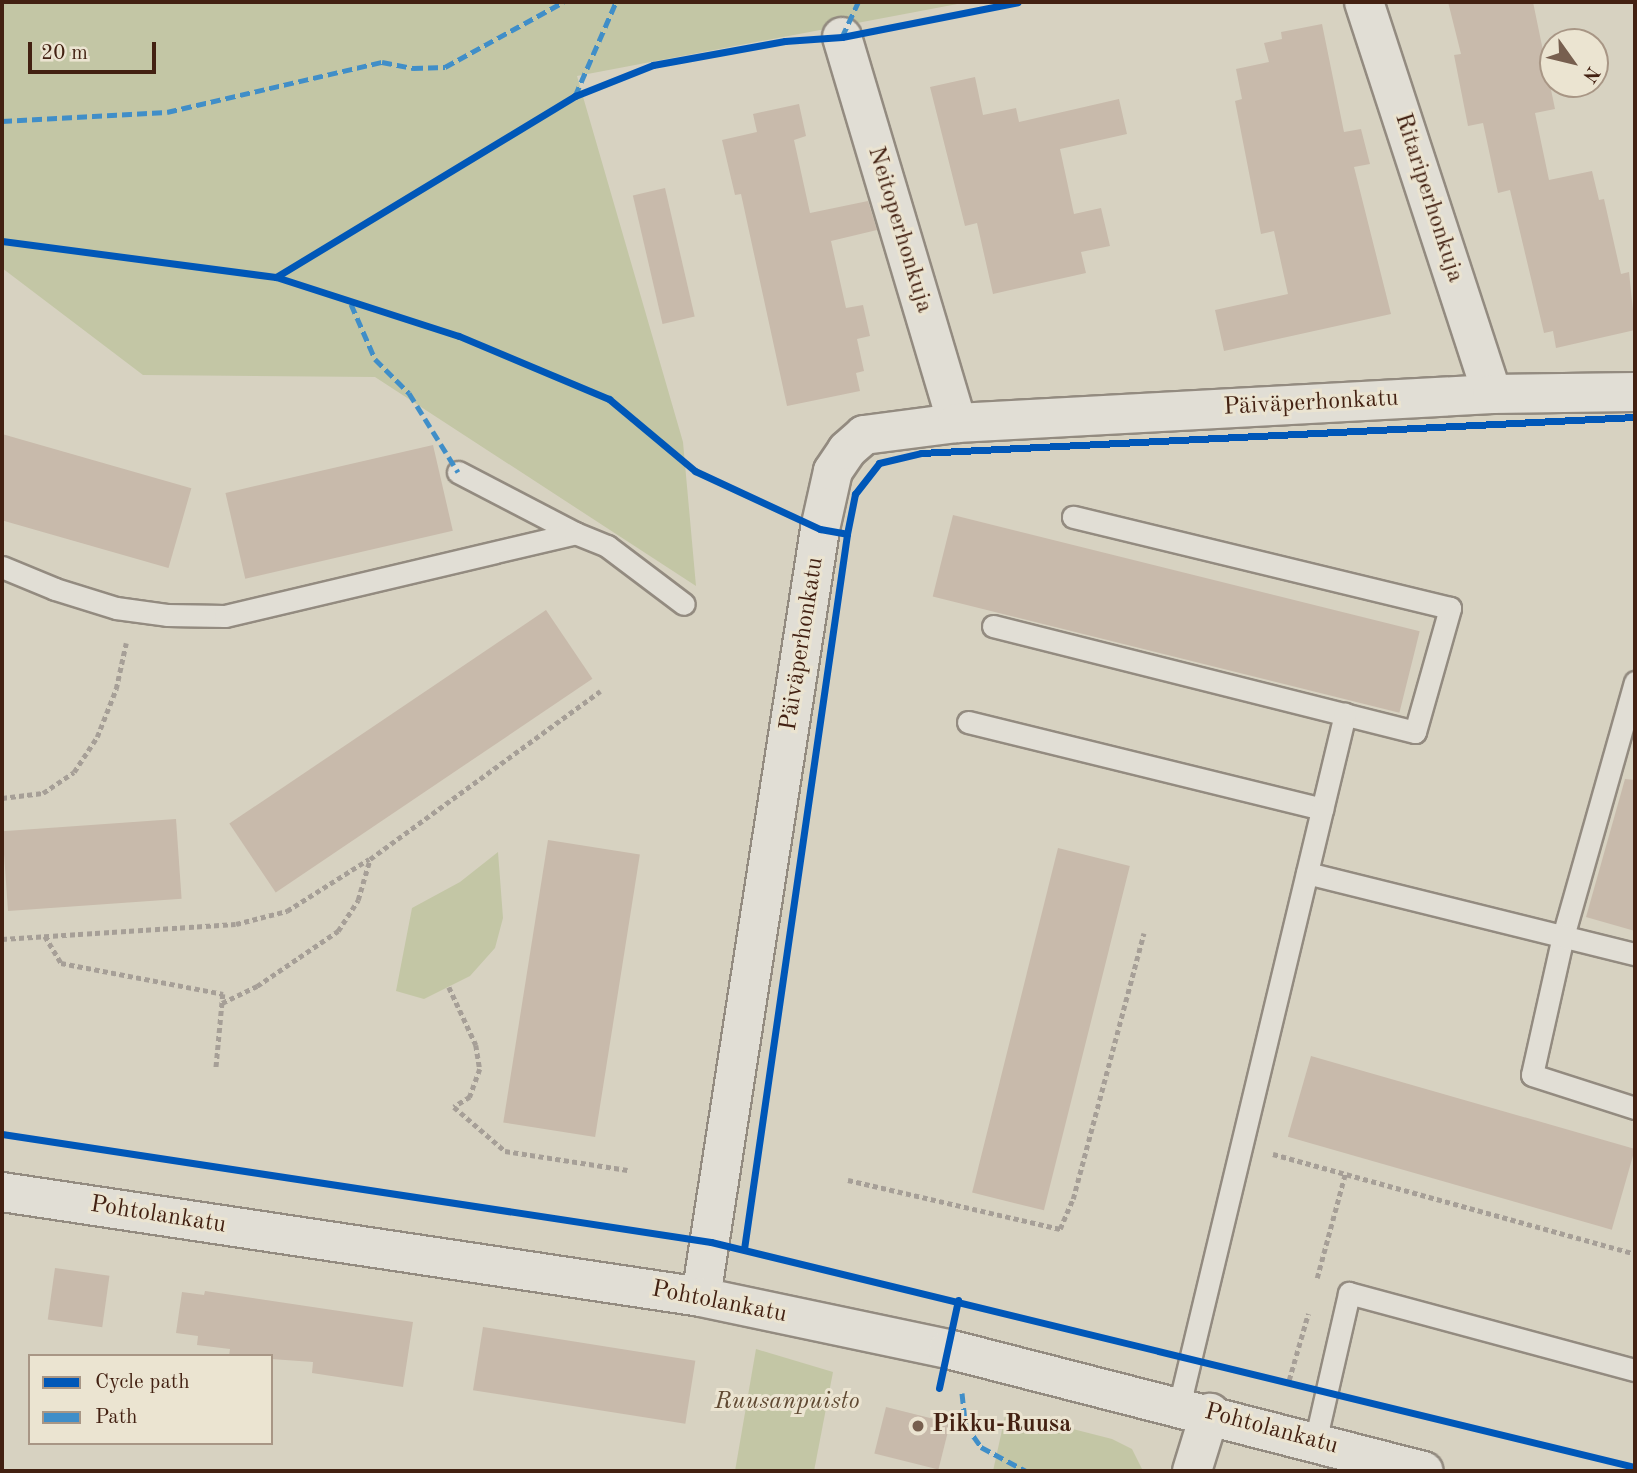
<!DOCTYPE html>
<html>
<head>
<meta charset="utf-8">
<style>
	body { margin:0 }
	#map { position:relative; width:1637px; height:1473px; overflow:hidden; background:#d7d2c1; font-family:"Old Standard TT",serif }
	div>[style] { position:absolute }
	.green>* { inset:0; background:#c3c6a5 }
	.building>* { inset:0; background:#c8baab; transform-origin:0 0 }
	.path>* { height:4.5px; margin-top:-2.25px; transform-origin:0; background:repeating-linear-gradient(90deg,#a69f97 0 5px,transparent 0 8.5px) }
	.roads { filter:drop-shadow(2px 0 #938b80) drop-shadow(-2px 0 #938b80) drop-shadow(0 2px #938b80) drop-shadow(0 -2px #938b80) }
	.lane>* { height:21px; margin:-10.5px; padding:0 10.5px; transform-origin:10.5px; border-radius:10.5px; background:#e1ded5 }
	.street>* { height:38px; margin:-19px; padding:0 19px; transform-origin:19px; border-radius:19px; background:#e1ded5 }
	.secondary>* { height:38px; margin:-19px; padding:0 19px; transform-origin:19px; border-radius:19px; background:#e1ded5 }
	.quiet>* { height:5px; margin-top:-2.5px; transform-origin:0; background:repeating-linear-gradient(90deg,#408ec8 0 10px,transparent 0 15px) }
	.cycleway>* { height:7px; margin:-3.5px; padding:0 3.5px; transform-origin:3.5px; border-radius:3.5px; background:#0057b8 }
	.dots>* { width:19px; height:19px; translate:-50% -50%; box-sizing:border-box; border:4px solid #ebe4d1; border-radius:50% }
	span { translate:-50% -50%; white-space:nowrap; text-align:center; line-height:1.15; -webkit-text-stroke:6px #ebe4d1; paint-order:stroke }
	.street-label { font-size:24px; color:#432112 }
	.park-label { font-size:24px; color:#5f4831; font-style:italic }
	.poi-label { font-size:24px; color:#432112; font-weight:700 }
	.left { translate:0 -50%; text-align:left }
	.frame { position:absolute; inset:0; border:4px solid #432112; pointer-events:none }
	.legend { position:absolute; left:28px; top:1354px; width:245px; height:91px; box-sizing:border-box; background:#ebe4d1; border:2px solid #a89685; margin:0; padding:9px 12px; list-style:none; font-size:21px; color:#432112 }
	.legend li { display:flex; align-items:center; gap:14px; height:35px }
	.legend b { width:35px; border:2px solid #a89685 }
	.north { position:absolute; left:1539px; top:28px; width:70px; height:70px; box-sizing:border-box; background:#ebe4d1; border:2px solid #a89685; border-radius:50%; rotate:124deg; font-size:19px; font-weight:700; line-height:28px; text-align:center; color:#432112 }
	.north::after { content:''; display:block; margin:auto; width:24px; height:32px; background:#775f4f; clip-path:polygon(50% 0,100% 100%,50% 72%,0 100%) }
	.scale { position:absolute; left:28px; top:42px; width:128px; height:32px; box-sizing:border-box; border:4px solid #432112; border-top:0; padding-left:9px; font-size:21px; line-height:24px; white-space:nowrap; color:#432112; -webkit-text-stroke:5px #ebe4d1; paint-order:stroke }
</style>
</head>
<body>
<div id="map">
	<div class="green">
		<i style="clip-path:polygon(2px 2px,968px 2px,577px 76px,683px 442px,696px 586px,375px 377px,143px 375px,2px 268px)"></i>
		<i style="clip-path:polygon(498px 852px,503px 918px,495px 948px,470px 976px,424px 999px,396px 991px,412px 908px,460px 882px)"></i>
		<i style="clip-path:polygon(756px 1349px,833px 1372px,814px 1471px,735px 1471px)"></i>
		<i style="clip-path:polygon(1006px 1412px,1112px 1439px,1132px 1449px,1143px 1471px,993px 1471px)"></i>
	</div>
	<div class="building">
		<i style="clip-path:polygon(1448px 2px,1533px 2px,1555px 109px,1535px 113px,1549px 180px,1592px 171px,1599px 200px,1604px 199px,1621px 274px,1629px 272px,1635px 330px,1556px 348px,1553px 331px,1544px 333px,1510px 190px,1498px 193px,1483px 123px,1468px 126px,1454px 55px,1461px 54px)"></i>
		<i style="clip-path:polygon(1322px 24px,1344px 132px,1361px 129px,1370px 164px,1354px 167px,1391px 314px,1224px 351px,1215px 310px,1288px 294px,1274px 231px,1261px 234px,1235px 101px,1242px 99px,1236px 69px,1269px 62px,1264px 43px,1282px 39px,1281px 32px)"></i>
		<i style="clip-path:polygon(975px 77px,983px 115px,1016px 108px,1019px 122px,1119px 99px,1127px 134px,1060px 149px,1074px 214px,1101px 208px,1110px 246px,1081px 252px,1086px 273px,993px 294px,977px 223px,965px 226px,930px 87px)"></i>
		<i style="clip-path:polygon(799px 104px,806px 136px,794px 140px,810px 213px,868px 201px,877px 230px,831px 241px,846px 308px,863px 305px,870px 336px,857px 339px,864px 371px,856px 373px,860px 391px,787px 406px,741px 194px,735px 195px,722px 140px,757px 132px,753px 114px)"></i>
		<i style="left:665px;top:188px;width:132px;height:33px;rotate:77deg"></i>
		<i style="left:2px;top:434px;width:197px;height:83px;rotate:16deg"></i>
		<i style="left:433px;top:445px;width:88px;height:213px;rotate:77deg"></i>
		<i style="left:953px;top:515px;width:481px;height:84px;rotate:14deg"></i>
		<i style="left:546px;top:610px;width:83px;height:382px;rotate:56deg"></i>
		<i style="clip-path:polygon(1625px 779px,1635px 780px,1635px 931px,1586px 917px)"></i>
		<i style="left:176px;top:819px;width:80px;height:174px;rotate:86deg"></i>
		<i style="left:548px;top:840px;width:93px;height:286px;rotate:9deg"></i>
		<i style="left:1058px;top:848px;width:74px;height:355px;rotate:14deg"></i>
		<i style="left:1311px;top:1056px;width:337px;height:84px;rotate:16deg"></i>
		<i style="left:55px;top:1268px;width:55px;height:52px;rotate:8deg"></i>
		<i style="clip-path:polygon(205px 1291px,413px 1322px,403px 1387px,312px 1373px,313px 1362px,229px 1356px,230px 1349px,197px 1345px,198px 1336px,176px 1333px,182px 1292px,204px 1295px)"></i>
		<i style="left:483px;top:1327px;width:215px;height:64px;rotate:9deg"></i>
		<i style="left:886px;top:1407px;width:66px;height:48px;rotate:14deg"></i>
	</div>
	<div class="path">
		<i style="left:2px;top:798px;width:41px;rotate:-7deg"></i>
		<i style="left:43px;top:793px;width:37px;rotate:-34deg"></i>
		<i style="left:74px;top:772px;width:42px;rotate:-56.7deg"></i>
		<i style="left:97px;top:737px;width:52px;rotate:-68.4deg"></i>
		<i style="left:116px;top:689px;width:47px;rotate:-77.7deg"></i>
		<i style="left:45px;top:936px;width:31px;rotate:59deg"></i>
		<i style="left:61px;top:963px;width:165px;rotate:10.8deg"></i>
		<i style="left:223px;top:994px;width:75px;rotate:95.3deg"></i>
		<i style="left:2px;top:939px;width:234px;rotate:-3.7deg"></i>
		<i style="left:236px;top:924px;width:53px;rotate:-14.3deg"></i>
		<i style="left:287px;top:911px;width:97px;rotate:-32.4deg"></i>
		<i style="left:449px;top:987px;width:64px;rotate:65deg"></i>
		<i style="left:476px;top:1045px;width:24px;rotate:81deg"></i>
		<i style="left:480px;top:1069px;width:30px;rotate:110deg"></i>
		<i style="left:470px;top:1097px;width:19px;rotate:148deg"></i>
		<i style="left:454px;top:1107px;width:67px;rotate:40.8deg"></i>
		<i style="left:505px;top:1151px;width:124px;rotate:8.8deg"></i>
		<i style="left:222px;top:1003px;width:39px;rotate:-26deg"></i>
		<i style="left:257px;top:986px;width:98px;rotate:-34.2deg"></i>
		<i style="left:338px;top:931px;width:37px;rotate:-57deg"></i>
		<i style="left:358px;top:900px;width:43px;rotate:-73.7deg"></i>
		<i style="left:370px;top:859px;width:285px;rotate:-36.1deg"></i>
		<i style="left:1273px;top:1154px;width:376px;rotate:15.4deg"></i>
		<i style="left:848px;top:1180px;width:218px;rotate:13deg"></i>
		<i style="left:1060px;top:1229px;width:33px;rotate:-67deg"></i>
		<i style="left:1073px;top:1199px;width:275px;rotate:-75.1deg"></i>
		<i style="left:1317px;top:1278px;width:108px;rotate:-74.9deg"></i>
		<i style="left:1289px;top:1380px;width:69px;rotate:-73.9deg"></i>
	</div>
	<div class="roads">
		<div class="lane">
			<i style="left:458px;top:472px;width:132px;rotate:27.5deg"></i>
			<i style="left:2px;top:567px;width:57px;rotate:22.5deg"></i>
			<i style="left:55px;top:589px;width:64px;rotate:17.3deg"></i>
			<i style="left:116px;top:608px;width:51px;rotate:7.8deg"></i>
			<i style="left:167px;top:615px;width:58px;rotate:1deg"></i>
			<i style="left:225px;top:616px;width:360px;rotate:-13.3deg"></i>
			<i style="left:575px;top:533px;width:35px;rotate:22deg"></i>
			<i style="left:607px;top:546px;width:96px;rotate:37deg"></i>
			<i style="left:993px;top:626px;width:435px;rotate:14.1deg"></i>
			<i style="left:1415px;top:732px;width:129px;rotate:-74.2deg"></i>
			<i style="left:1450px;top:608px;width:388px;rotate:-166.4deg"></i>
			<i style="left:1635px;top:682px;width:264px;rotate:105.8deg"></i>
			<i style="left:1563px;top:936px;width:142px;rotate:102.6deg"></i>
			<i style="left:1532px;top:1075px;width:108px;rotate:17.8deg"></i>
			<i style="left:968px;top:722px;width:365px;rotate:13.8deg"></i>
			<i style="left:1307px;top:873px;width:338px;rotate:13.9deg"></i>
			<i style="left:1179px;top:1406px;width:712px;rotate:-76.51deg"></i>
			<i style="left:1315px;top:1442px;width:153px;rotate:-77.1deg"></i>
			<i style="left:1349px;top:1293px;width:296px;rotate:15.1deg"></i>
		</div>
		<div class="street">
			<i style="left:1364px;top:2px;width:412px;rotate:71.9deg"></i>
			<i style="left:842px;top:37px;width:403px;rotate:73.4deg"></i>
			<i style="left:701px;top:1297px;width:777px;rotate:-81.19deg"></i>
			<i style="left:820px;top:529px;width:59px;rotate:-77.4deg"></i>
			<i style="left:833px;top:471px;width:25px;rotate:-56deg"></i>
			<i style="left:847px;top:450px;width:23px;rotate:-41deg"></i>
			<i style="left:864px;top:435px;width:94px;rotate:-7.4deg"></i>
			<i style="left:957px;top:423px;width:536px;rotate:-3.1deg"></i>
			<i style="left:1492px;top:394px;width:143px;rotate:-0.8deg"></i>
			<i style="left:1192px;top:1471px;width:61px;rotate:-72.8deg"></i>
		</div>
		<div class="secondary">
			<i style="left:2px;top:1192px;width:707px;rotate:8.54deg"></i>
			<i style="left:701px;top:1297px;width:252px;rotate:11.9deg"></i>
			<i style="left:948px;top:1349px;width:491px;rotate:14.4deg"></i>
		</div>
	</div>
	<div class="quiet">
		<i style="left:842px;top:37px;width:38px;rotate:-65deg"></i>
		<i style="left:575px;top:96px;width:103px;rotate:-66.4deg"></i>
		<i style="left:2px;top:121px;width:165px;rotate:-3.1deg"></i>
		<i style="left:167px;top:112px;width:221px;rotate:-13.1deg"></i>
		<i style="left:382px;top:62px;width:32px;rotate:11deg"></i>
		<i style="left:413px;top:68px;width:32px;rotate:-2deg"></i>
		<i style="left:445px;top:67px;width:135px;rotate:-28.8deg"></i>
		<i style="left:351px;top:304px;width:60px;rotate:66.4deg"></i>
		<i style="left:375px;top:359px;width:48px;rotate:45deg"></i>
		<i style="left:409px;top:393px;width:93px;rotate:58.2deg"></i>
		<i style="left:962px;top:1393px;width:31px;rotate:84deg"></i>
		<i style="left:965px;top:1424px;width:28px;rotate:55deg"></i>
		<i style="left:981px;top:1447px;width:51px;rotate:28.1deg"></i>
	</div>
	<div class="cycleway">
		<i style="left:2px;top:241px;width:276px;rotate:7.5deg"></i>
		<i style="left:276px;top:277px;width:350px;rotate:-31.2deg"></i>
		<i style="left:575px;top:96px;width:84px;rotate:-21.7deg"></i>
		<i style="left:653px;top:65px;width:134px;rotate:-10.3deg"></i>
		<i style="left:785px;top:41px;width:57px;rotate:-4deg"></i>
		<i style="left:842px;top:37px;width:179px;rotate:-11.2deg"></i>
		<i style="left:276px;top:277px;width:192px;rotate:17.9deg"></i>
		<i style="left:459px;top:336px;width:163px;rotate:22.8deg"></i>
		<i style="left:609px;top:399px;width:112px;rotate:39.9deg"></i>
		<i style="left:695px;top:471px;width:138px;rotate:24.9deg"></i>
		<i style="left:820px;top:529px;width:27px;rotate:10deg"></i>
		<i style="left:2px;top:1134px;width:717px;rotate:8.66deg"></i>
		<i style="left:711px;top:1242px;width:951px;rotate:13.69deg"></i>
		<i style="left:744px;top:1249px;width:722px;rotate:-81.8deg"></i>
		<i style="left:847px;top:534px;width:41px;rotate:-78.7deg"></i>
		<i style="left:855px;top:494px;width:39px;rotate:-52deg"></i>
		<i style="left:879px;top:463px;width:43px;rotate:-13.4deg"></i>
		<i style="left:921px;top:453px;width:715px;rotate:-2.89deg"></i>
		<i style="left:939px;top:1388px;width:90px;rotate:-77.8deg"></i>
	</div>
	<div class="dots">
		<i style="left:918px;top:1426px;background:#775f4f"></i>
	</div>
	<div class="street-label">
		<span style="left:1428px;top:198px;rotate:72deg">Ritariperhonkuja</span>
		<span style="left:899px;top:230px;rotate:73deg">Neitoperhonkuja</span>
		<span style="left:1311px;top:404px;rotate:-3deg">Päiväperhonkatu</span>
		<span style="left:803px;top:644px;rotate:-81deg">Päiväperhonkatu</span>
		<span style="left:158px;top:1216px;rotate:9deg">Pohtolankatu</span>
		<span style="left:719px;top:1303px;rotate:11deg">Pohtolankatu</span>
		<span style="left:1271px;top:1430px;rotate:15deg">Pohtolankatu</span>
	</div>
	<div class="park-label">
		<span style="left:787px;top:1403px">Ruusanpuisto</span>
	</div>
	<div class="poi-label">
		<span class="left" style="left:932px;top:1426px">Pikku-Ruusa</span>
	</div>
	<div class="frame"></div>
	<ul class="legend">
	<li><b style="height:9px;background:#0057b8"></b>Cycle path</li>
	<li><b style="height:9px;background:#408ec8"></b>Path</li>
	</ul>
	<div class="north">N</div>
	<div class="scale">20 m</div>
</div>
</body>
</html>
